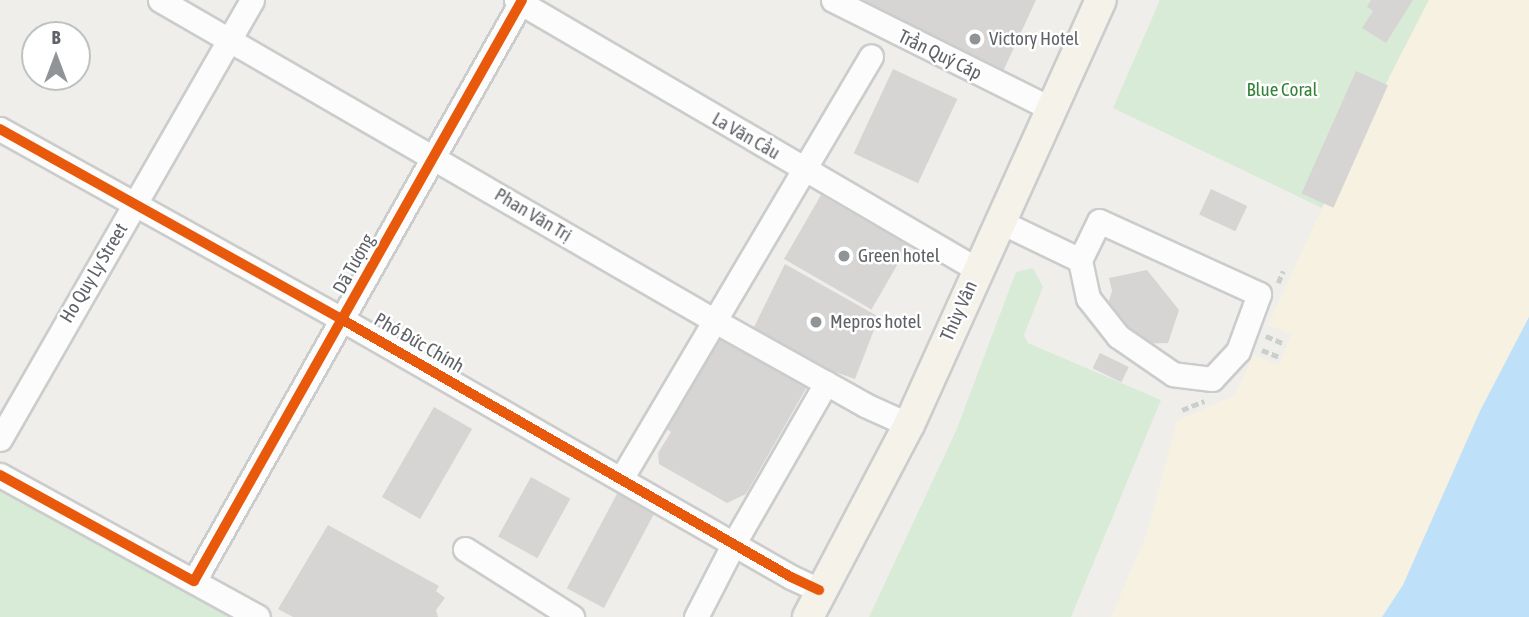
<!DOCTYPE html>
<html>
<head>
<meta charset="utf-8">
<style>
	body { margin:0 }
	#map { position:relative; width:1529px; height:617px; overflow:hidden; background:#efeeea; font-family:"Asap Condensed",sans-serif }
	div>[style] { position:absolute }
	.green>* { inset:0; background:#d8ebd6 }
	.sand>* { inset:0; background:#f6f1e1 }
	.water>* { inset:0; background:#bfe0f9 }
	.building>* { inset:0; background:#d6d5d3; transform-origin:0 0 }
	.path>* { height:4.5px; margin-top:-2.25px; transform-origin:0; background:repeating-linear-gradient(90deg,#cacfcc 0 7px,transparent 0 10.5px) }
	.roads { filter:drop-shadow(2px 0 #cbcccc) drop-shadow(-2px 0 #cbcccc) drop-shadow(0 2px #cbcccc) drop-shadow(0 -2px #cbcccc) }
	.minor>* { height:23px; margin:-11.5px; padding:0 11.5px; transform-origin:11.5px; border-radius:11.5px; background:#fdfcfc }
	.major>* { height:30px; margin:-15px; padding:0 15px; transform-origin:15px; border-radius:15px; background:#f4f2e9 }
	.cycleway>* { height:10px; margin:-5px; padding:0 5px; transform-origin:5px; border-radius:5px; background:#e8590c }
	.dots>* { width:19px; height:19px; translate:-50% -50%; box-sizing:border-box; border:4px solid #fff; border-radius:50% }
	span { translate:-50% -50%; white-space:nowrap; text-align:center; line-height:1.15; -webkit-text-stroke:5px #fff; paint-order:stroke }
	.poi-label { font-size:19px; color:#5f6368 }
	.left { translate:0 -50%; text-align:left }
	.street-label { font-size:19px; color:#5f6368 }
	.park-label { font-size:19px; color:#348238 }
	.north { position:absolute; left:21px; top:21px; width:70px; height:70px; box-sizing:border-box; background:#fff; border:2px solid #bfc1c3; border-radius:50%; rotate:0deg; font-size:19px; font-weight:700; line-height:28px; text-align:center; color:#5f6368 }
	.north::after { content:''; display:block; margin:auto; width:24px; height:32px; background:#919496; clip-path:polygon(50% 0,100% 100%,50% 72%,0 100%) }
</style>
</head>
<body>
<div id="map">
	<div class="green">
		<i style="clip-path:polygon(1160px 0,1429px 0,1322px 208px,1113px 108px)"></i>
		<i style="clip-path:polygon(1033px 268px,1043px 287px,1024px 335px,1028px 343px,1161px 400px,1071px 617px,869px 617px,956px 431px,1016px 272px)"></i>
		<i style="clip-path:polygon(0 484px,238px 617px,0 617px)"></i>
	</div>
	<div class="sand">
		<i style="clip-path:polygon(1429px 0,1529px 0,1529px 600px,1520px 617px,1111px 617px,1147px 533px,1177px 421px,1235px 395px,1253px 355px,1279px 365px,1291px 334px,1268px 325px,1322px 208px)"></i>
	</div>
	<div class="water">
		<i style="clip-path:polygon(1529px 317px,1529px 617px,1382px 617px,1403px 585px,1480px 411px)"></i>
	</div>
	<div class="building">
		<i style="clip-path:polygon(863px 0,1036px 0,1000px 78px)"></i>
		<i style="clip-path:polygon(1371px 0,1413px 0,1386px 43px,1362px 28px,1373px 11px,1367px 7px)"></i>
		<i style="left:893px;top:69px;width:71px;height:93px;rotate:25deg"></i>
		<i style="left:1356px;top:71px;width:35px;height:134px;rotate:24deg"></i>
		<i style="left:1211px;top:189px;width:40px;height:28px;rotate:25deg"></i>
		<i style="left:821px;top:195px;width:101px;height:74px;rotate:30deg"></i>
		<i style="clip-path:polygon(785px 264px,879px 317px,855px 379px,801px 360px,754px 327px)"></i>
		<i style="clip-path:polygon(1147px 270px,1179px 310px,1168px 343px,1123px 344px,1123px 319px,1115px 321px,1106px 310px,1112px 291px,1109px 278px)"></i>
		<i style="clip-path:polygon(726px 323px,808px 385px,746px 494px,727px 503px,659px 464px,658px 453px,671px 432px,665px 428px)"></i>
		<i style="left:1100px;top:353px;width:32px;height:17px;rotate:26deg"></i>
		<i style="left:434px;top:407px;width:44px;height:104px;rotate:30deg"></i>
		<i style="left:531px;top:477px;width:45px;height:68px;rotate:29deg"></i>
		<i style="left:618px;top:492px;width:42px;height:109px;rotate:28deg"></i>
		<i style="clip-path:polygon(328px 525px,439px 586px,436px 591px,445px 598px,436px 610px,438px 617px,293px 617px,278px 609px)"></i>
	</div>
	<div class="path">
		<i style="left:1278px;top:283px;width:13px;rotate:-67deg"></i>
		<i style="left:1266px;top:336px;width:21px;rotate:23deg"></i>
		<i style="left:1262px;top:350px;width:18px;rotate:22deg"></i>
		<i style="left:1182px;top:410px;width:24px;rotate:-22deg"></i>
	</div>
	<div class="roads">
		<div class="minor">
			<i style="left:160px;top:0;width:641px;rotate:30.04deg"></i>
			<i style="left:715px;top:321px;width:172px;rotate:29.2deg"></i>
			<i style="left:865px;top:405px;width:48px;rotate:24.4deg"></i>
			<i style="left:516px;top:0;width:535px;rotate:30.3deg"></i>
			<i style="left:833px;top:0;width:242px;rotate:26.5deg"></i>
			<i style="left:0;top:129px;width:393px;rotate:29.1deg"></i>
			<i style="left:343px;top:320px;width:516px;rotate:29.84deg"></i>
			<i style="left:791px;top:577px;width:31px;rotate:25deg"></i>
			<i style="left:999px;top:221px;width:90px;rotate:25.7deg"></i>
			<i style="left:1099px;top:221px;width:176px;rotate:24.5deg"></i>
			<i style="left:1259px;top:294px;width:61px;rotate:110.2deg"></i>
			<i style="left:1238px;top:351px;width:38px;rotate:133deg"></i>
			<i style="left:1212px;top:379px;width:39px;rotate:-173deg"></i>
			<i style="left:1173px;top:374px;width:67px;rotate:-145.4deg"></i>
			<i style="left:1118px;top:336px;width:48px;rotate:-128.3deg"></i>
			<i style="left:1088px;top:298px;width:39px;rotate:-102deg"></i>
			<i style="left:1080px;top:260px;width:43px;rotate:-64deg"></i>
			<i style="left:0;top:439px;width:506px;rotate:-60.14deg"></i>
			<i style="left:0;top:475px;width:294px;rotate:28.8deg"></i>
			<i style="left:621px;top:479px;width:491px;rotate:-59.4deg"></i>
			<i style="left:465px;top:549px;width:127px;rotate:32.4deg"></i>
			<i style="left:194px;top:581px;width:667px;rotate:-60.55deg"></i>
			<i style="left:696px;top:617px;width:83px;rotate:-62.8deg"></i>
			<i style="left:734px;top:543px;width:185px;rotate:-60.1deg"></i>
		</div>
		<div class="major">
			<i style="left:808px;top:617px;width:217px;rotate:-62.3deg"></i>
			<i style="left:909px;top:425px;width:466px;rotate:-65.7deg"></i>
		</div>
	</div>
	<div class="cycleway">
		<i style="left:0;top:129px;width:393px;rotate:29.1deg"></i>
		<i style="left:343px;top:320px;width:516px;rotate:29.84deg"></i>
		<i style="left:791px;top:577px;width:31px;rotate:25deg"></i>
		<i style="left:0;top:475px;width:221px;rotate:28.7deg"></i>
		<i style="left:194px;top:581px;width:667px;rotate:-60.55deg"></i>
	</div>
	<div class="dots">
		<i style="left:975px;top:39px;background:#919496"></i>
		<i style="left:844px;top:256px;background:#919496"></i>
		<i style="left:816px;top:322px;background:#919496"></i>
	</div>
	<div class="poi-label">
		<span class="left" style="left:989px;top:39px">Victory Hotel</span>
		<span class="left" style="left:858px;top:256px">Green hotel</span>
		<span class="left" style="left:830px;top:322px">Mepros hotel</span>
	</div>
	<div class="street-label">
		<span style="left:940px;top:55px;rotate:26deg">Trần Quý Cáp</span>
		<span style="left:746px;top:136px;rotate:30deg">La Văn Cầu</span>
		<span style="left:533px;top:215px;rotate:31deg">Phan Văn Trị</span>
		<span style="left:354px;top:264px;rotate:-61deg">Dã Tượng</span>
		<span style="left:94px;top:273px;rotate:-59deg">Ho Quy Ly Street</span>
		<span style="left:959px;top:311px;rotate:-66deg">Thùy Vân</span>
		<span style="left:419px;top:343px;rotate:30deg">Phó Đức Chính</span>
	</div>
	<div class="park-label">
		<span style="left:1282px;top:90px">Blue Coral</span>
	</div>
	<div class="north">B</div>
</div>
</body>
</html>
